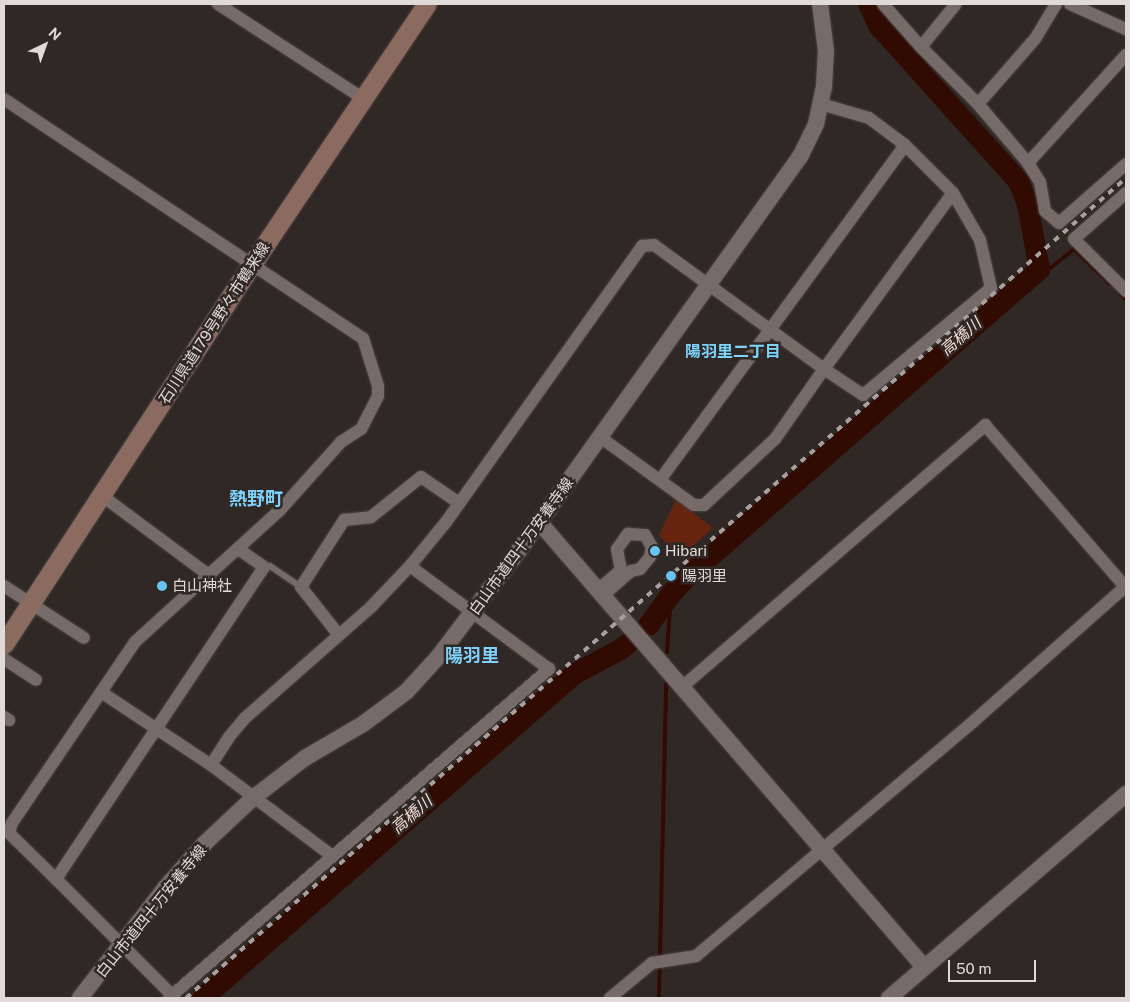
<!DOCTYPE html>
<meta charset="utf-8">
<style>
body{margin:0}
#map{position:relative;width:1130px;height:1002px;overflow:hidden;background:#302825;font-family:"Public Sans","Noto Sans JP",sans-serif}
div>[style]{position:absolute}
.green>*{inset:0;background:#67250f}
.stream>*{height:4px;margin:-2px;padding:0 2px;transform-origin:2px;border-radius:2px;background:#310b01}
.river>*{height:21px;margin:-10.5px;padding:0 10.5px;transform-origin:10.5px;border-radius:10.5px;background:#310b01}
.roads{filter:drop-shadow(0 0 1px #4c4543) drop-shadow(0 0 1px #4c4543)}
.service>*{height:6px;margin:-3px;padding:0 3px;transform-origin:3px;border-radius:3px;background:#766b68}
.minor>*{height:12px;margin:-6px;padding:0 6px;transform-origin:6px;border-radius:6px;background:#766b68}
.tertiary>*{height:16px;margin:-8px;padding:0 8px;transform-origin:8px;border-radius:8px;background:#766b68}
.secondary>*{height:19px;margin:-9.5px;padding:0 9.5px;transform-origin:9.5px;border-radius:9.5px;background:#8b6a5f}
.rail>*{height:4px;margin-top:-2px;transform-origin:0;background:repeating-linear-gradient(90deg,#a7a09e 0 6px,transparent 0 12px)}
.dots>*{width:14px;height:14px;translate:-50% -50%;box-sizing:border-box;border:2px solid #302825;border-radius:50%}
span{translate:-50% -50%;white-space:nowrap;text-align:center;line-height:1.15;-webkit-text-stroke:5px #302825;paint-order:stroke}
.street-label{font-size:15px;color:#e0dad9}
.poi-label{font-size:15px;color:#e0dad9}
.left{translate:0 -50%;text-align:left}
.water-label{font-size:16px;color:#f5ded6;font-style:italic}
.neighbourhood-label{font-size:16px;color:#7ed3fc;font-weight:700}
.quarter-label{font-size:18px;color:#7ed3fc;font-weight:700}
.frame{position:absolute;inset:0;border:5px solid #e0dad9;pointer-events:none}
.north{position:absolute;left:20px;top:20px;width:50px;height:50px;-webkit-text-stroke:4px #302825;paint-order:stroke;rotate:42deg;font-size:14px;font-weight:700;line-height:20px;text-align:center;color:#e0dad9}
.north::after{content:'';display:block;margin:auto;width:18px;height:22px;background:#e0dad9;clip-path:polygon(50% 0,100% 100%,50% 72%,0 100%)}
.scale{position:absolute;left:948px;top:960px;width:88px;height:22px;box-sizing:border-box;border:2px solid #e0dad9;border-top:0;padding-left:6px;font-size:15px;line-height:18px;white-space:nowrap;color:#e0dad9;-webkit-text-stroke:4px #302825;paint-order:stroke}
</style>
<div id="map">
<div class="green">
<i style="clip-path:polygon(676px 500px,713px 528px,679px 558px,659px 535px)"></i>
</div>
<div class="stream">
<i style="left:1039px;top:269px;width:9px;rotate:6deg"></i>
<i style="left:1048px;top:270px;width:33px;rotate:-39deg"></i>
<i style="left:1074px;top:249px;width:50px;rotate:44.2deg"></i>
<i style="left:1119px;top:292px;width:11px;rotate:49deg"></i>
<i style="left:667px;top:652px;width:59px;rotate:-86.1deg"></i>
<i style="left:659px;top:998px;width:314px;rotate:-88.7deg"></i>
</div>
<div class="river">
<i style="left:648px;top:625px;width:39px;rotate:-54deg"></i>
<i style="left:671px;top:593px;width:23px;rotate:-47deg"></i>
<i style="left:687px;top:576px;width:467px;rotate:-41.1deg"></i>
<i style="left:1039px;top:269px;width:66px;rotate:-100.5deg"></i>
<i style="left:1027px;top:204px;width:25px;rotate:-111deg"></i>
<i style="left:1018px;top:181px;width:210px;rotate:-131.9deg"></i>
<i style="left:878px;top:25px;width:23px;rotate:-115deg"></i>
<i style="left:202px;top:998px;width:495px;rotate:-41.1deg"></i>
<i style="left:575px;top:673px;width:51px;rotate:-28.1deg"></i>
<i style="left:620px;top:649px;width:11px;rotate:-38deg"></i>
</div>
<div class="roads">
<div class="service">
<i style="left:264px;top:567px;width:6px;rotate:-9deg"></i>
<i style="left:270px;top:566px;width:37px;rotate:34deg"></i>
</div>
<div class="minor">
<i style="left:218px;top:4px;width:174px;rotate:33.1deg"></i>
<i style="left:883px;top:4px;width:57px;rotate:48.5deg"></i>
<i style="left:921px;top:47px;width:81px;rotate:45deg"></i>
<i style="left:978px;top:104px;width:77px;rotate:49.7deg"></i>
<i style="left:1028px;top:163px;width:22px;rotate:58deg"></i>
<i style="left:1040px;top:182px;width:29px;rotate:80deg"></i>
<i style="left:1045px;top:211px;width:18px;rotate:41deg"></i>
<i style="left:1059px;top:223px;width:89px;rotate:-41.4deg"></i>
<i style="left:1070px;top:4px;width:61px;rotate:24.1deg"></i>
<i style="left:921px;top:47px;width:55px;rotate:-50.9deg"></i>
<i style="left:4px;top:99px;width:431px;rotate:33.7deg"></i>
<i style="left:363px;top:338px;width:50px;rotate:72.6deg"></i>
<i style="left:378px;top:386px;width:10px;rotate:90deg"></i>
<i style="left:378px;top:396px;width:37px;rotate:117deg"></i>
<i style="left:361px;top:429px;width:24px;rotate:147deg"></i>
<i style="left:341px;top:442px;width:91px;rotate:131.9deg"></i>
<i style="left:280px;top:510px;width:196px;rotate:137.7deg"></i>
<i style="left:135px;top:642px;width:219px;rotate:124.2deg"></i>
<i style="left:12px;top:823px;width:10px;rotate:107deg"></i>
<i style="left:9px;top:833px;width:66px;rotate:44.4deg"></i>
<i style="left:56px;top:879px;width:375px;rotate:-56.3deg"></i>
<i style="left:264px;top:567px;width:32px;rotate:-145deg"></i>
<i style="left:978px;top:104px;width:86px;rotate:-48.8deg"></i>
<i style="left:1035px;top:39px;width:41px;rotate:-59deg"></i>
<i style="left:1028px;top:163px;width:146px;rotate:-47.8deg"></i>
<i style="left:1126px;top:193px;width:69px;rotate:138.5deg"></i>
<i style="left:1074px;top:239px;width:74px;rotate:45deg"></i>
<i style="left:600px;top:437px;width:116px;rotate:35.9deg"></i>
<i style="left:694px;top:505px;width:10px"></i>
<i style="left:704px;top:505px;width:97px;rotate:-42.9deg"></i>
<i style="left:775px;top:439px;width:85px;rotate:-55deg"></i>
<i style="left:824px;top:369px;width:47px;rotate:33.7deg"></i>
<i style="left:863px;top:395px;width:167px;rotate:-39.9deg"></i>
<i style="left:991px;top:288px;width:49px;rotate:-102.9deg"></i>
<i style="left:980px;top:240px;width:54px;rotate:-119.9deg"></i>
<i style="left:660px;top:480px;width:415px;rotate:-53.8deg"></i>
<i style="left:101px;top:495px;width:136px;rotate:36.6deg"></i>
<i style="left:4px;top:586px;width:95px;rotate:33deg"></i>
<i style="left:598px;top:590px;width:30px;rotate:-41deg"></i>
<i style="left:621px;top:570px;width:21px;rotate:-101deg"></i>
<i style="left:617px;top:549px;width:19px;rotate:-54deg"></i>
<i style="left:628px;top:534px;width:17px;rotate:3deg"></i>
<i style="left:645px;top:535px;width:14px;rotate:60deg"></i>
<i style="left:652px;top:547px;width:10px;rotate:101deg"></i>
<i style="left:650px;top:557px;width:16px;rotate:130deg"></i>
<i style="left:640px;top:569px;width:9px;rotate:167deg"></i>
<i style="left:631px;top:571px;width:38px;rotate:139deg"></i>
<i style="left:338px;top:634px;width:60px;rotate:-128.2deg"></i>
<i style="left:301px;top:587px;width:80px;rotate:-57.3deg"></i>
<i style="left:344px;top:520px;width:27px;rotate:-6deg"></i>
<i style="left:371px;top:517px;width:64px;rotate:-38.7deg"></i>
<i style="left:421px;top:477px;width:46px;rotate:34.4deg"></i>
<i style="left:4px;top:659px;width:38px;rotate:33deg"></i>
<i style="left:682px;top:687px;width:401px;rotate:-40.8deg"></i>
<i style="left:985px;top:425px;width:216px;rotate:49.1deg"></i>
<i style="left:101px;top:692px;width:132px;rotate:33.6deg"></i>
<i style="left:211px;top:765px;width:151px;rotate:36.9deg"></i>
<i style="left:4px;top:717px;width:6px;rotate:31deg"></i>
<i style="left:211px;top:765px;width:33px;rotate:-57deg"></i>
<i style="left:229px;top:737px;width:25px;rotate:-50deg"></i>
<i style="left:245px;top:718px;width:168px;rotate:-41.4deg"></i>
<i style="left:371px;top:607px;width:57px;rotate:-46.4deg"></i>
<i style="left:410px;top:566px;width:57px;rotate:-50.7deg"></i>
<i style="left:446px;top:522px;width:339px;rotate:-54.6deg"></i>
<i style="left:642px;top:246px;width:12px;rotate:-5deg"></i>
<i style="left:654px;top:245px;width:210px;rotate:36.1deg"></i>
<i style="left:824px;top:369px;width:218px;rotate:-53.8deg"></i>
<i style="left:953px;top:193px;width:68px;rotate:-135deg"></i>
<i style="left:905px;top:145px;width:45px;rotate:-143.1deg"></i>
<i style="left:869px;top:118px;width:50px;rotate:-163.7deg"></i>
<i style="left:56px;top:879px;width:164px;rotate:45deg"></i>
<i style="left:169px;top:998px;width:503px;rotate:-40.89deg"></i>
<i style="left:549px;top:669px;width:173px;rotate:-143.5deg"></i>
<i style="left:610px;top:998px;width:55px;rotate:-39.8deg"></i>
<i style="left:652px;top:963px;width:45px;rotate:-9deg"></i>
<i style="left:696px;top:956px;width:365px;rotate:-40.2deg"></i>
<i style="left:975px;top:720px;width:202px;rotate:-41.6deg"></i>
</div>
<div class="tertiary">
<i style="left:540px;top:523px;width:587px;rotate:49.14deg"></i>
<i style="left:80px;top:998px;width:139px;rotate:-52.3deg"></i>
<i style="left:165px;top:888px;width:60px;rotate:-48.4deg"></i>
<i style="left:205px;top:843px;width:66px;rotate:-43.2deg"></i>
<i style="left:253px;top:798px;width:66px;rotate:-37.6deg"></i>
<i style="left:305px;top:758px;width:67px;rotate:-30.4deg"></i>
<i style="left:363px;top:724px;width:54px;rotate:-36.7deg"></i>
<i style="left:406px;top:692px;width:47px;rotate:-47.6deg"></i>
<i style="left:438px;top:657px;width:136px;rotate:-52.8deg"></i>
<i style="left:520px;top:549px;width:482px;rotate:-54.5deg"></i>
<i style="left:800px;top:157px;width:37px;rotate:-64deg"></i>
<i style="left:816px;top:124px;width:38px;rotate:-78deg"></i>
<i style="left:824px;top:87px;width:36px;rotate:-87deg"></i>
<i style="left:826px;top:51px;width:47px;rotate:-97.3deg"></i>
<i style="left:889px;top:998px;width:313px;rotate:-40.7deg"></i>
</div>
<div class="secondary">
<i style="left:4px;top:644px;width:454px;rotate:-56.9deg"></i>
<i style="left:252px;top:264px;width:313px;rotate:-56.1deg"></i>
</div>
</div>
<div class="rail">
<i style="left:186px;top:998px;width:1247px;rotate:-41.1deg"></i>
</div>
<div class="dots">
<i style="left:655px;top:551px;background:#67c4f0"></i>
<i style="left:671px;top:576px;background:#67c4f0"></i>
<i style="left:162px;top:586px;background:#67c4f0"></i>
</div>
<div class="street-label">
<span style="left:214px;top:323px;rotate:-57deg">石川県道179号野々市鶴来線</span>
<span style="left:521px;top:546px;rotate:-54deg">白山市道四十万安養寺線</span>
<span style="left:151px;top:911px;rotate:-51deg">白山市道四十万安養寺線</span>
</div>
<div class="poi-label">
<span class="left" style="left:665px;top:551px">Hibari</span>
<span class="left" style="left:682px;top:576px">陽羽里</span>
<span class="left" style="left:172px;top:586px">白山神社</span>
</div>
<div class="water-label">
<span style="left:961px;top:337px;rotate:-41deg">高橋川</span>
<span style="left:412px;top:815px;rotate:-41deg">高橋川</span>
</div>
<div class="neighbourhood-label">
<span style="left:733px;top:352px">陽羽里二丁目</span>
</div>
<div class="quarter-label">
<span style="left:256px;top:499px">熱野町</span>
<span style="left:472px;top:656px">陽羽里</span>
</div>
<div class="frame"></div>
<div class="north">N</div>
<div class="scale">50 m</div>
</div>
